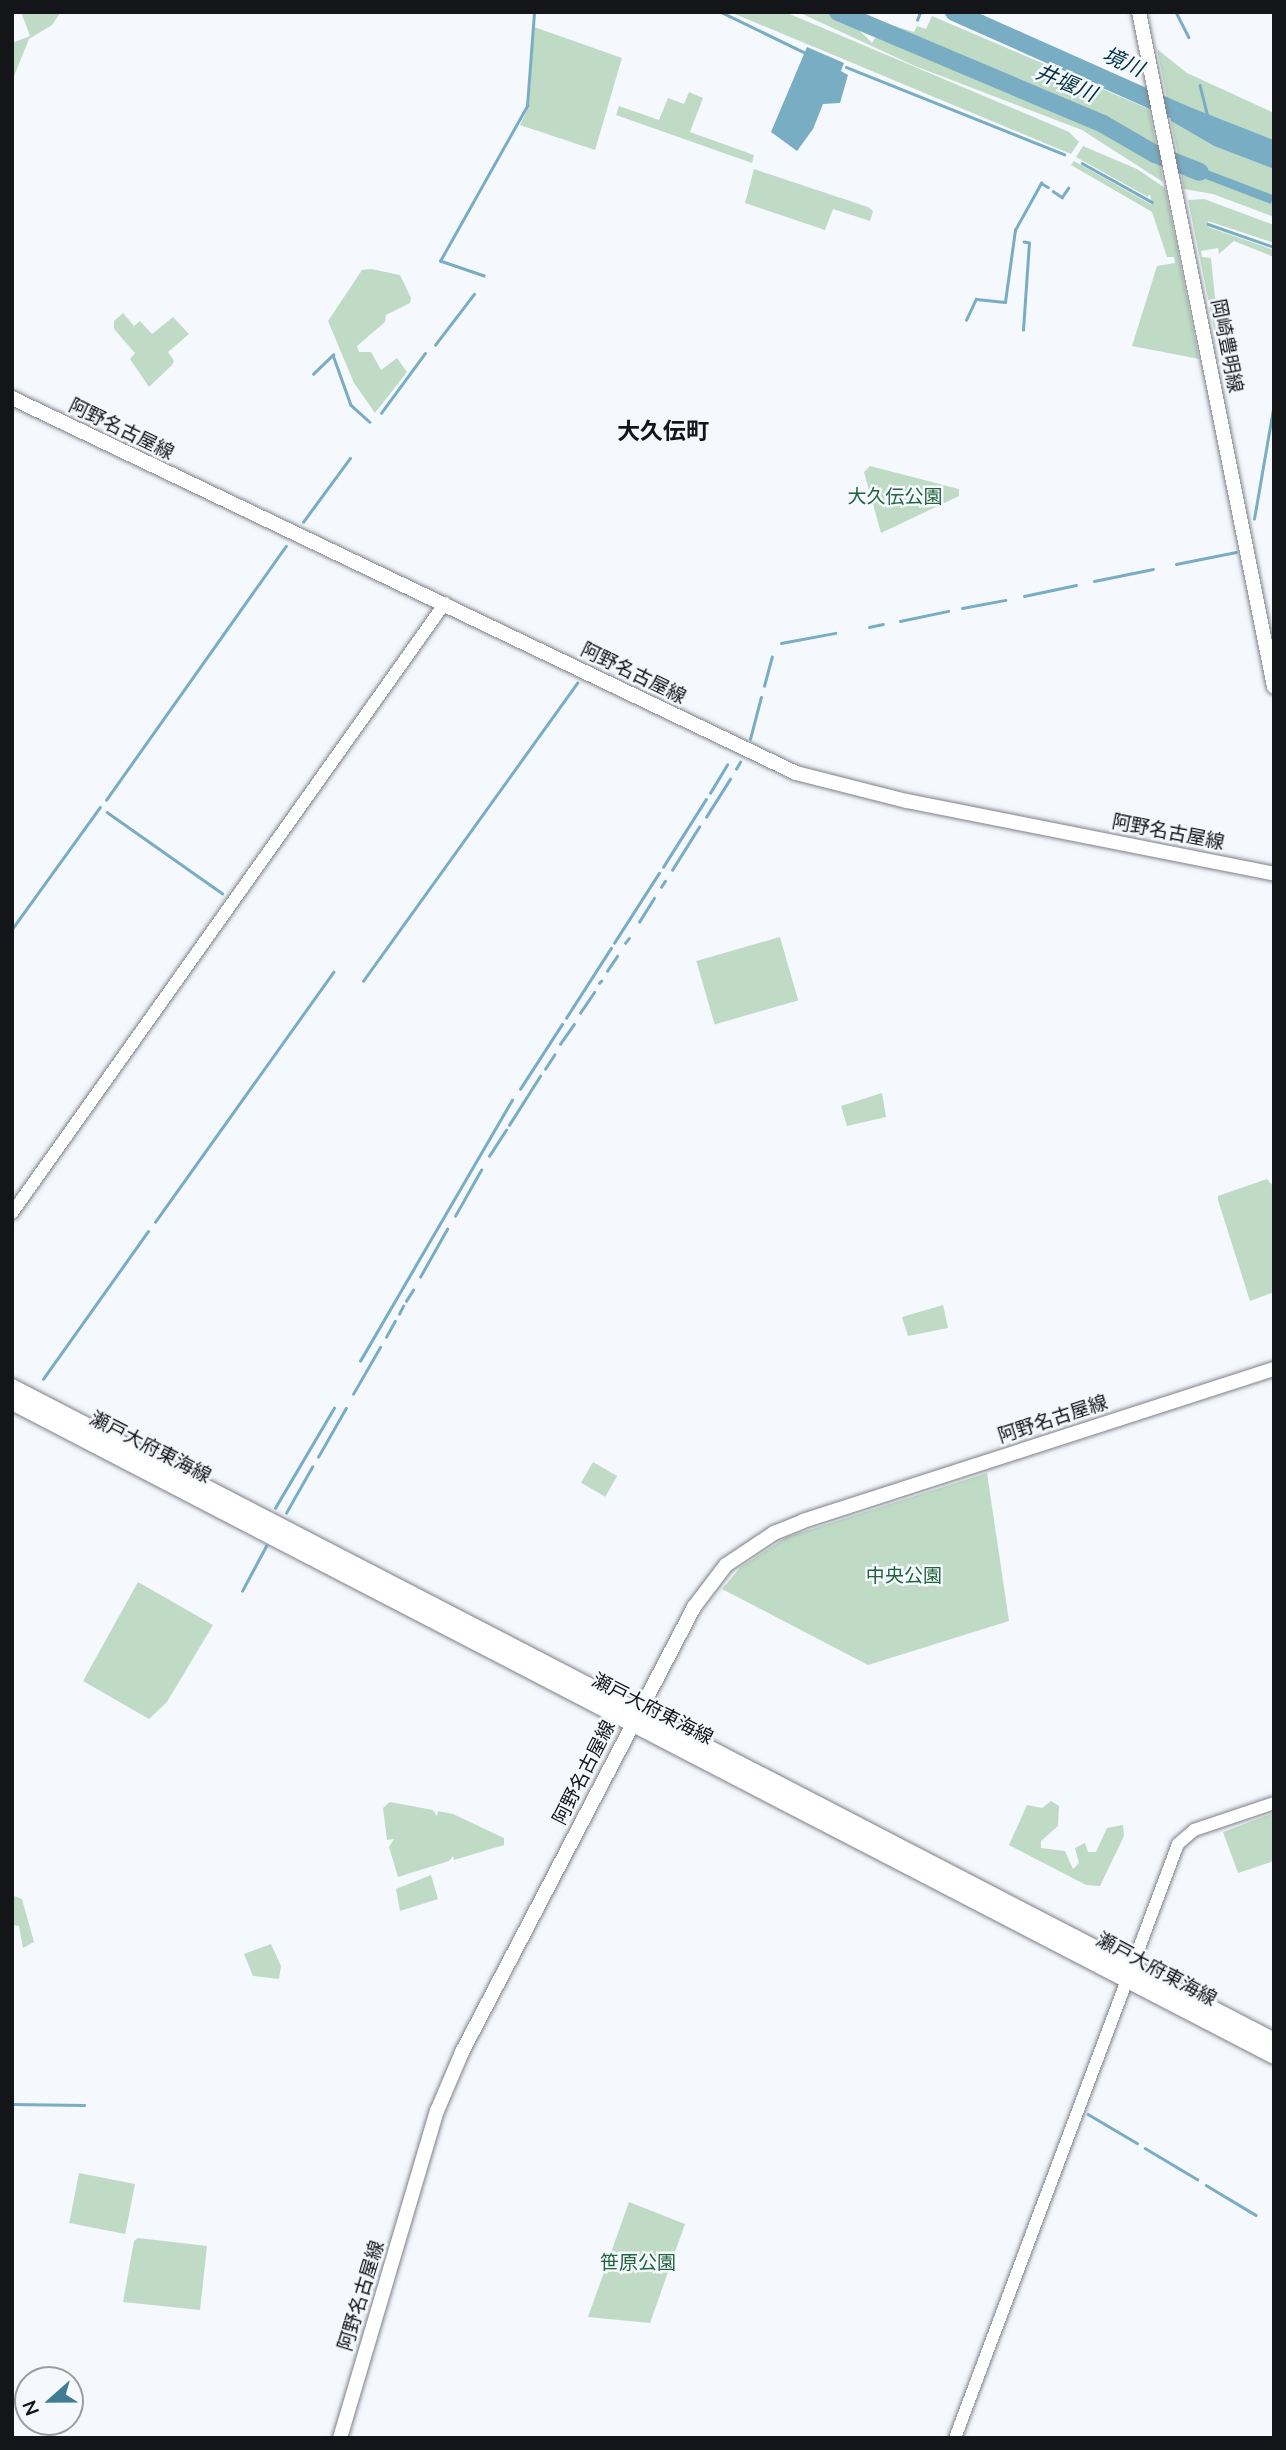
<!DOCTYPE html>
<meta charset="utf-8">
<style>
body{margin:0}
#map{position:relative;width:1286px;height:2450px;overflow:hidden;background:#f5f8fd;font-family:"Nunito Sans","Noto Sans JP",sans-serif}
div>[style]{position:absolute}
.green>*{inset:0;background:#bfdbc6;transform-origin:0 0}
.water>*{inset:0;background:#79adc3;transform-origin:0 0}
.stream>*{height:2.5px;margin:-1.25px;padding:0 1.25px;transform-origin:1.25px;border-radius:1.25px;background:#79adc3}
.river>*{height:18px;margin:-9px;padding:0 9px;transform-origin:9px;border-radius:9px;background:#79adc3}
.roads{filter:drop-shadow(0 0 2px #7d8089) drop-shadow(0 0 2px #7d8089)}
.tertiary>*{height:12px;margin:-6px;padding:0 6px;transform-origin:6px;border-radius:6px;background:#fff}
.secondary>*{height:14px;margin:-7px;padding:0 7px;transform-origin:7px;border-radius:7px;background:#fff}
.primary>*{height:16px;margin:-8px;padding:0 8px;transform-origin:8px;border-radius:8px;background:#fff}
span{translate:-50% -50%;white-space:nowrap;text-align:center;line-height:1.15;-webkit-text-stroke:5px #f5f8fd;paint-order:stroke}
.street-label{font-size:19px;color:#141519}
.park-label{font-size:19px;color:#20633c}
.water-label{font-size:21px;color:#033444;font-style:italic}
.quarter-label{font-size:23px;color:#141519;font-weight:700}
.frame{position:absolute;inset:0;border:14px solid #141519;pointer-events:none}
.north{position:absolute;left:14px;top:2366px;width:70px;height:70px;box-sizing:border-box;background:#f5f8fd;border:2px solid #9b9da2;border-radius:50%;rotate:249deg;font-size:19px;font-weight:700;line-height:28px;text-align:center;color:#141519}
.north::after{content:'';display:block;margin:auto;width:24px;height:32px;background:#407c94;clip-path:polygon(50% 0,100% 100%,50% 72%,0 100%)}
</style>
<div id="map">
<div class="green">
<i style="clip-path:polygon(21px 12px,61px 12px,52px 25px,29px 39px,12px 81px,12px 43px,30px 36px)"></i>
<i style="clip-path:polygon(730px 12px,785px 12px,1069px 132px,1079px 142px,1071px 154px)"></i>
<i style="clip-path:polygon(798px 12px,825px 12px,856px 27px,872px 43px,875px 38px,887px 38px,1089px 121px,1159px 159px,1163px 182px,1082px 130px,915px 66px)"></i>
<i style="clip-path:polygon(932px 16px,1149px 109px,1157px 150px,1099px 118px,890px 32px,882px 22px,914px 32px,917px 26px,926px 29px)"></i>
<i style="clip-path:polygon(534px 27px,622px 58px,595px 150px,520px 125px,529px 106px)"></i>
<i style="clip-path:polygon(1157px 49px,1187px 73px,1274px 113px,1274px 140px,1167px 98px)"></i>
<i style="clip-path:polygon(689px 92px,703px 98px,690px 132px,754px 155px,752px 163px,616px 115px,619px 106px,659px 120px,668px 98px,684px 104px)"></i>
<i style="clip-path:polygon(1171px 121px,1214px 146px,1274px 169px,1274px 196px,1179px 159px)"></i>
<i style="clip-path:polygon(1083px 146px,1137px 169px,1165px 188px,1199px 359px,1132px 346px,1157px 266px,1175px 263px,1174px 257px,1167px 257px,1152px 212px,1071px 165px,1074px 161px,1152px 205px,1150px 194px,1148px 197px,1076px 157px)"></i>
<i style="clip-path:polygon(1180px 168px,1274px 204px,1274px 217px,1213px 194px,1184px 189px)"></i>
<i style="clip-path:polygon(754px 169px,868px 207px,873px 211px,870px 221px,833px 209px,825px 230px,745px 203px)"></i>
<i style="clip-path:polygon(1204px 199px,1274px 225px,1274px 243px,1208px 221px,1208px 227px,1274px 250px,1274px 257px,1234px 241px,1219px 254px,1218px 248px,1201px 251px,1202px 257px,1211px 258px,1222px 367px,1188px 200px)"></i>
<i style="clip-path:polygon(371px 269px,400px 275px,411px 298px,410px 303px,386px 315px,385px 322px,357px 346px,359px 352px,371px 352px,381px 370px,397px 358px,407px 372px,375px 413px,354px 383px,328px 321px,362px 270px)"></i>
<i style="clip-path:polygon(123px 313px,134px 326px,140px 321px,152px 334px,173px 317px,189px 334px,168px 352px,174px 361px,172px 365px,149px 387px,130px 359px,135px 353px,114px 329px,114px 321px)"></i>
<i style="clip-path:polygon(870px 466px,959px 489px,959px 496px,881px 533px,864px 472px)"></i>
<i style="left:780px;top:937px;width:66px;height:87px;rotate:74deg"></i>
<i style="clip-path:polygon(882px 1093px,886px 1117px,847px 1126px,841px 1106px)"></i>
<i style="clip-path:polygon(1267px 1179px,1274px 1187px,1274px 1292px,1250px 1301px,1218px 1200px,1218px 1196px)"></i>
<i style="clip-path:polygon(943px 1305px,948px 1328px,908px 1336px,902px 1317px)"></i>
<i style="left:593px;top:1462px;width:28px;height:24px;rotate:30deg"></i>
<i style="clip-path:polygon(987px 1473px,1009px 1621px,868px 1665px,722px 1589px,741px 1567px,787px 1537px)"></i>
<i style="clip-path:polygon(138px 1582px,213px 1625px,167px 1702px,149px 1719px,83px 1681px)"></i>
<i style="clip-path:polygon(1051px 1801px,1059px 1806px,1058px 1826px,1041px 1841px,1041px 1848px,1065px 1851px,1073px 1869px,1079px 1863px,1075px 1848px,1085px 1843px,1088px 1852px,1096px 1852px,1107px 1828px,1123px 1825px,1124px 1836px,1100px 1886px,1086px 1885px,1009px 1845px,1027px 1805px,1042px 1808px)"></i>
<i style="clip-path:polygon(390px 1802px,433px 1810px,437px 1816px,438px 1811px,453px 1814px,504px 1838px,504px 1845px,454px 1860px,453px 1856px,449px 1861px,398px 1877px,389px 1847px,394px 1839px,387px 1840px,383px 1808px)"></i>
<i style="clip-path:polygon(1274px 1813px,1274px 1861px,1238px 1873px,1223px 1832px)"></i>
<i style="clip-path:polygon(431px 1875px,438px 1899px,400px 1911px,396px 1889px)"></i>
<i style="clip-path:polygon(14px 1896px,22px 1899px,34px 1942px,23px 1948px,19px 1926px,12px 1925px)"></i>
<i style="clip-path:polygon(271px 1944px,281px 1966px,279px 1979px,253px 1976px,244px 1954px)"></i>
<i style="left:79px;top:2173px;width:57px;height:51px;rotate:11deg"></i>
<i style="clip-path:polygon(629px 2202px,685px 2224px,650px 2323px,588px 2317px)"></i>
<i style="clip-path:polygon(138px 2238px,207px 2246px,200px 2310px,123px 2302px,134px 2241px)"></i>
</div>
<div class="water">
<i style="clip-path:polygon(807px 47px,844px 63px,841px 71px,848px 75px,840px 103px,823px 104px,813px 129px,797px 151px,771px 132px)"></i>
<i style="clip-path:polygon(1167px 98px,1274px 140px,1274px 169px,1214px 146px,1171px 121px)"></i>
<i style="left:1179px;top:159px;width:102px;height:9px;rotate:21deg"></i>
</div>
<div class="stream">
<i style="left:721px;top:12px;width:94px;rotate:25.8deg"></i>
<i style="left:1176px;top:12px;width:28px;rotate:63deg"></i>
<i style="left:12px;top:13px;width:2px;rotate:-27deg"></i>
<i style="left:917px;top:20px;width:9px;rotate:-69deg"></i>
<i style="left:846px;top:67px;width:235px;rotate:21.8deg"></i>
<i style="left:1200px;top:85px;width:32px;rotate:76deg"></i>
<i style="left:1082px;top:163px;width:80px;rotate:29.1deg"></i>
<i style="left:1053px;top:191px;width:11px;rotate:34deg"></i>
<i style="left:1062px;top:197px;width:11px;rotate:-56deg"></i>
<i style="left:1208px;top:224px;width:70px;rotate:19.2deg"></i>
<i style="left:484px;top:276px;width:46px;rotate:-161.2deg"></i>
<i style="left:440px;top:261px;width:178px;rotate:-60.7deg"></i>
<i style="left:527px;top:106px;width:94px;rotate:-85.7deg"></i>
<i style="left:966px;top:320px;width:23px;rotate:-65deg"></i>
<i style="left:976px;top:299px;width:29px;rotate:6deg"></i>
<i style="left:1005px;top:302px;width:73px;rotate:-82.1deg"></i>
<i style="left:1015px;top:230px;width:54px;rotate:-61deg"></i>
<i style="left:1041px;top:183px;width:8px;rotate:30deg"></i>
<i style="left:1023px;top:330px;width:87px;rotate:-86.1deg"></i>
<i style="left:1029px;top:243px;width:5px;rotate:-169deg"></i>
<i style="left:435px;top:345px;width:64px;rotate:-52.6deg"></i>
<i style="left:313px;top:374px;width:28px;rotate:-44deg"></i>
<i style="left:333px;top:355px;width:53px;rotate:70.2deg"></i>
<i style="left:351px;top:405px;width:25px;rotate:42deg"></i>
<i style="left:381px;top:413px;width:74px;rotate:-53.7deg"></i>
<i style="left:1254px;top:519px;width:118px;rotate:-80.2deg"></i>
<i style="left:303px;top:522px;width:79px;rotate:-53.7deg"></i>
<i style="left:1176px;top:564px;width:61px;rotate:-11.3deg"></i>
<i style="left:1094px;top:581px;width:60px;rotate:-11.5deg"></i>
<i style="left:1024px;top:596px;width:53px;rotate:-11.9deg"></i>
<i style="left:962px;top:608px;width:44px;rotate:-10.5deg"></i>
<i style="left:900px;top:621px;width:49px;rotate:-11.8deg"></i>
<i style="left:869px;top:627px;width:14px;rotate:-12deg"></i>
<i style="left:781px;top:643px;width:55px;rotate:-10.5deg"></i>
<i style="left:764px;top:686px;width:30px;rotate:-75deg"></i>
<i style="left:750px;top:739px;width:43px;rotate:-75.3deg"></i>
<i style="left:736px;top:769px;width:8px;rotate:-60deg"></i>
<i style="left:710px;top:793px;width:33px;rotate:-59deg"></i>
<i style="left:106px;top:800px;width:311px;rotate:-54.7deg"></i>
<i style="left:107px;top:812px;width:141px;rotate:35.2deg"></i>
<i style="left:706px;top:817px;width:45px;rotate:-57.7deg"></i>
<i style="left:663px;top:867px;width:80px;rotate:-57.7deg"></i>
<i style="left:672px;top:870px;width:51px;rotate:-57.9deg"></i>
<i style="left:661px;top:887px;width:7px;rotate:-56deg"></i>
<i style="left:639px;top:922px;width:28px;rotate:-58deg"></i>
<i style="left:12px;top:929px;width:150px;rotate:-54.2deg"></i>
<i style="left:614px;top:943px;width:83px;rotate:-57.3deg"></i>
<i style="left:625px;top:943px;width:6px;rotate:-51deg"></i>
<i style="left:607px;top:971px;width:18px;rotate:-56deg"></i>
<i style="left:363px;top:981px;width:367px;rotate:-54.3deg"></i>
<i style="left:599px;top:983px;width:3px;rotate:-45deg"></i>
<i style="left:580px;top:1013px;width:25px;rotate:-56deg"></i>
<i style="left:566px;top:1018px;width:83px;rotate:-57.3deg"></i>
<i style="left:560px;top:1044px;width:24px;rotate:-55deg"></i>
<i style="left:545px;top:1069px;width:17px;rotate:-57deg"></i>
<i style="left:520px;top:1089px;width:77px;rotate:-57.1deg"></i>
<i style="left:509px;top:1125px;width:58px;rotate:-57.7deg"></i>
<i style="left:489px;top:1156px;width:31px;rotate:-57deg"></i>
<i style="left:455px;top:1216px;width:53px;rotate:-60.5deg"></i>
<i style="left:155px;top:1222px;width:307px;rotate:-54.5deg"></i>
<i style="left:420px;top:1277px;width:55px;rotate:-60.6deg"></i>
<i style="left:406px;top:1301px;width:13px;rotate:-58deg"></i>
<i style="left:399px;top:1314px;width:9px;rotate:-63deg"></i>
<i style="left:386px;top:1337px;width:18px;rotate:-61deg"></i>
<i style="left:360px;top:1361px;width:302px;rotate:-59.8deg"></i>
<i style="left:43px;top:1379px;width:181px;rotate:-54.6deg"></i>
<i style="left:353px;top:1394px;width:54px;rotate:-60.1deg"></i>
<i style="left:318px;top:1457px;width:56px;rotate:-60.3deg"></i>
<i style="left:275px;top:1508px;width:116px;rotate:-59.5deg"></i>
<i style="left:286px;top:1513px;width:53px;rotate:-60.5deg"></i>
<i style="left:242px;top:1591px;width:51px;rotate:-61.9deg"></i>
<i style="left:12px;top:2104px;width:72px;rotate:0.8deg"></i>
<i style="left:1088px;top:2114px;width:57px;rotate:30.6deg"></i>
<i style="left:1145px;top:2148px;width:61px;rotate:30.8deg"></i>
<i style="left:1206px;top:2185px;width:58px;rotate:31deg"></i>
</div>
<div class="river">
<i style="left:838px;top:12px;width:288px;rotate:22.9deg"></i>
<i style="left:1103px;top:124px;width:60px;rotate:30deg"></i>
<i style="left:1155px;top:154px;width:48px;rotate:21.8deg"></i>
<i style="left:954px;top:12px;width:256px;rotate:24deg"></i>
</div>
<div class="roads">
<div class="tertiary">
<i style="left:12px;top:1213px;width:748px;rotate:-54.63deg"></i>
<i style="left:955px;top:2438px;width:634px;rotate:-69.42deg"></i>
<i style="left:1178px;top:1844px;width:21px;rotate:-41deg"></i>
<i style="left:1194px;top:1830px;width:84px;rotate:-18.6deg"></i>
</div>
<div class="secondary">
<i style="left:1139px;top:12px;width:688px;rotate:78.69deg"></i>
<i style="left:12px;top:398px;width:869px;rotate:25.56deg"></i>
<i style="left:796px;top:773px;width:114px;rotate:14.2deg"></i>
<i style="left:907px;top:801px;width:374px;rotate:11.2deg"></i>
<i style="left:340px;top:2438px;width:341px;rotate:-73.5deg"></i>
<i style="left:437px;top:2111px;width:64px;rotate:-67deg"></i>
<i style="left:462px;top:2052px;width:502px;rotate:-62.46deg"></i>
<i style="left:694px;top:1607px;width:53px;rotate:-52.7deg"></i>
<i style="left:726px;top:1565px;width:58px;rotate:-33.7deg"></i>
<i style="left:774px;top:1533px;width:31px;rotate:-22deg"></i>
<i style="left:803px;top:1521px;width:495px;rotate:-17.9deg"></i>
</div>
<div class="primary">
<i style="left:12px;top:1387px;width:1421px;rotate:27.39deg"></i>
<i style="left:12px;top:1402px;width:1421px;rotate:27.39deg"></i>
</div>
</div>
<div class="street-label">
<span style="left:1226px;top:346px;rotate:79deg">岡崎豊明線</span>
<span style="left:121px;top:430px;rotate:26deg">阿野名古屋線</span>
<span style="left:633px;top:674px;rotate:26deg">阿野名古屋線</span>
<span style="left:1168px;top:833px;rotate:11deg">阿野名古屋線</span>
<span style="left:1053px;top:1420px;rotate:-18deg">阿野名古屋線</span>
<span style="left:150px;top:1448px;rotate:27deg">瀬戸大府東海線</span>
<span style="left:652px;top:1710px;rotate:27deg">瀬戸大府東海線</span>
<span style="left:585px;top:1773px;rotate:-63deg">阿野名古屋線</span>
<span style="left:1156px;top:1970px;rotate:28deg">瀬戸大府東海線</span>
<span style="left:362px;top:2296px;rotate:-73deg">阿野名古屋線</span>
</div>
<div class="park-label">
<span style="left:895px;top:498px">大久伝公園</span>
<span style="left:904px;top:1577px">中央公園</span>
<span style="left:638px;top:2264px">笹原公園</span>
</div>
<div class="water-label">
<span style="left:1123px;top:62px;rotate:24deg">境川</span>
<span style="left:1066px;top:83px;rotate:23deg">井堰川</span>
</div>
<div class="quarter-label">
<span style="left:663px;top:432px">大久伝町</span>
</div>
<div class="frame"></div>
<div class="north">N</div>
</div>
